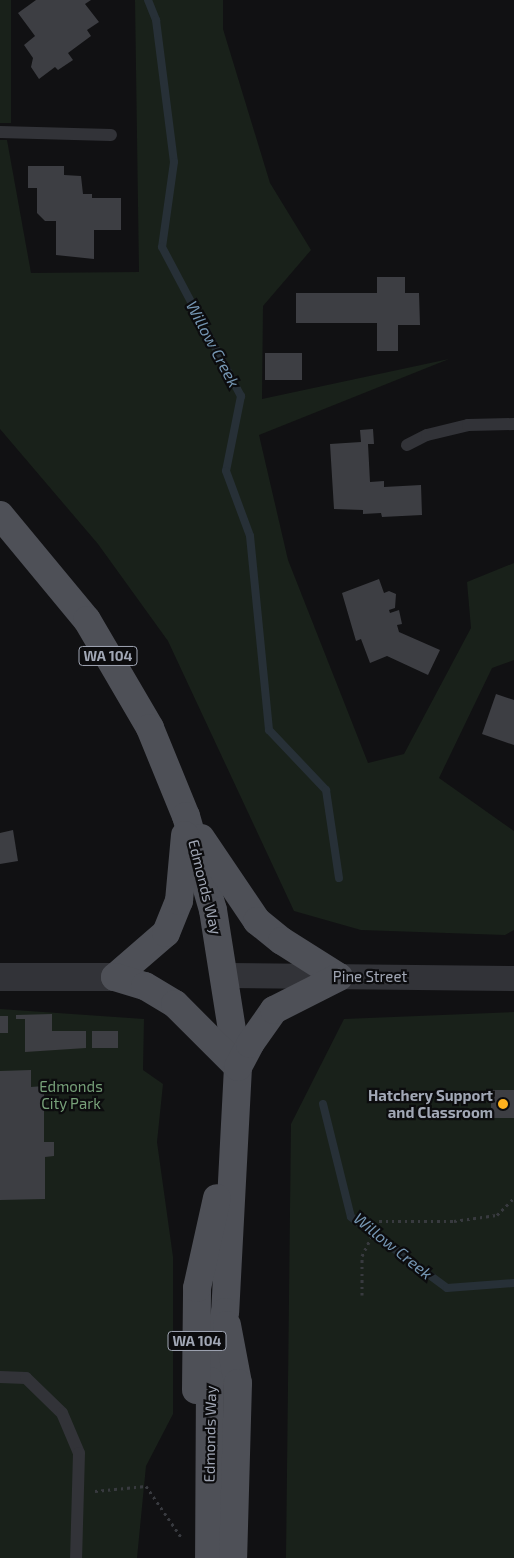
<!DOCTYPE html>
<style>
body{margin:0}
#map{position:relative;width:514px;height:1558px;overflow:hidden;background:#111113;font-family:"Exo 2",sans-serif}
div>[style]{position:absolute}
.green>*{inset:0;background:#19211a;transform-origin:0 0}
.stream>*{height:8px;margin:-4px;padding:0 4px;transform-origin:4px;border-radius:4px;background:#273037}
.building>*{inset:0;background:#3d3e43;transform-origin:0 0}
.path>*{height:3px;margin-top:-1.5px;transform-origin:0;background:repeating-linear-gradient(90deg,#383a3f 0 2.5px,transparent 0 6.5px)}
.service>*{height:12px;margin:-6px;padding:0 6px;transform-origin:6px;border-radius:6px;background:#323338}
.minor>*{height:25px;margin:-12.5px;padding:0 12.5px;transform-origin:12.5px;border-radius:12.5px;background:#323338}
.tertiary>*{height:28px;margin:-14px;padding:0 14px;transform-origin:14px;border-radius:14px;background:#323338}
.primary>*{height:28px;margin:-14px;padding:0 14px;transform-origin:14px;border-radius:14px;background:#4e5057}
.dots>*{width:14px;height:14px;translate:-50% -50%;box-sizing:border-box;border:2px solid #0c0c0e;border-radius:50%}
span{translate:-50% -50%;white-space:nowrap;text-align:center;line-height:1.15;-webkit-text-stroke:4.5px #0c0c0e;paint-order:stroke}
.shield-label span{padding:1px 4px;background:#0c0c0e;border:1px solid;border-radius:4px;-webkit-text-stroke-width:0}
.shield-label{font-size:14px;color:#a1a7b5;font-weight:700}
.street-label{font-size:15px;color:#a1a7b5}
.park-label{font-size:15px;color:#77a179}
.poi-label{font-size:15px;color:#a1a7b5;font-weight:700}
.right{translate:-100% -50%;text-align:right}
.water-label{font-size:16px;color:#7596b3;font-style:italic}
</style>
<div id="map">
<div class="green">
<i style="left:0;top:0;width:11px;height:123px"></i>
<i style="clip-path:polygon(135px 0,223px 0,223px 29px,270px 183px,311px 250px,263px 306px,262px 399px,449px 359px,259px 435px,288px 560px,368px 763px,404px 754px,471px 628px,467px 582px,514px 563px,514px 660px,492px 668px,439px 778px,514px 831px,514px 930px,505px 935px,361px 930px,294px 911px,168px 641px,98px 544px,0 429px,0 140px,7px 140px,31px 273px,139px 272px)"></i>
<i style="clip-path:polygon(0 1009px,144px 1019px,143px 1070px,163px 1084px,157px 1142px,173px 1257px,173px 1414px,146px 1466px,137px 1558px,0 1558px)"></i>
<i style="clip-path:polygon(514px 1012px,514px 1558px,286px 1558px,291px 1124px,344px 1019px)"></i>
</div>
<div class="stream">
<i style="left:148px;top:0;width:22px;rotate:68deg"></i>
<i style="left:156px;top:20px;width:143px;rotate:82.8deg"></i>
<i style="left:174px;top:162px;width:86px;rotate:98deg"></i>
<i style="left:162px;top:247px;width:169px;rotate:62.1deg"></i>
<i style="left:241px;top:396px;width:76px;rotate:101.3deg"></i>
<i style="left:226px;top:471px;width:69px;rotate:69.7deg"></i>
<i style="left:250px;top:536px;width:195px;rotate:84.4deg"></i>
<i style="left:269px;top:730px;width:83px;rotate:46.5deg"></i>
<i style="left:326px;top:790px;width:89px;rotate:81.6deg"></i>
<i style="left:323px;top:1104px;width:116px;rotate:76.1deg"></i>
<i style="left:351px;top:1217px;width:119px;rotate:36.5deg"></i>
<i style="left:447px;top:1288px;width:67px;rotate:-4.3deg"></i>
</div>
<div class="building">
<i style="clip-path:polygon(36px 0,91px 0,85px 4px,99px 22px,87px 30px,91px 36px,68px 53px,73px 60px,58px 70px,55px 67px,39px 79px,31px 67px,33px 58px,24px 45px,35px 36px,18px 13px)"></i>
<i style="clip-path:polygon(28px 166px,64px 166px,64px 175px,81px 176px,83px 194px,92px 194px,92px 198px,121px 198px,121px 230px,94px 230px,94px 259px,56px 255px,56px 221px,45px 221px,37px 213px,37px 188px,28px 188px)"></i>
<i style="clip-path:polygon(377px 277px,405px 277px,405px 293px,419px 293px,420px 325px,398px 325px,398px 351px,377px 351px,377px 323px,296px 323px,296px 293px,377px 293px)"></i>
<i style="left:265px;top:353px;width:37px;height:27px"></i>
<i style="clip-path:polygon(373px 429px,374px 444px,368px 444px,370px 482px,384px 481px,384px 487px,421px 485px,422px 515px,382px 517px,381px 513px,363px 514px,363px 510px,334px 509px,330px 444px,361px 442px,360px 430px)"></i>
<i style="clip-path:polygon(379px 579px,384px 593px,389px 591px,396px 594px,395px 608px,389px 610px,390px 613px,399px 610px,402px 624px,397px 625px,399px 632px,440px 650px,428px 675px,387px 656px,370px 663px,361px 639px,356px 641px,342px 593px)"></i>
<i style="clip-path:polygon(496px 694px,514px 700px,514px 745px,482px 734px)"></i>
<i style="clip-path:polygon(13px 830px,18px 861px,0 864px,0 833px)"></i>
<i style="clip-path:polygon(52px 1014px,52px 1031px,86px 1031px,86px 1048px,25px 1052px,25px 1019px,16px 1019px,16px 1015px)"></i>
<i style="left:0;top:1016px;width:8px;height:17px"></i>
<i style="left:92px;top:1031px;width:26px;height:17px"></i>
<i style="clip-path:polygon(31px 1070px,31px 1087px,44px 1086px,44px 1142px,54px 1142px,54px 1156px,45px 1157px,45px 1199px,0 1200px,0 1071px)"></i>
<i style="left:514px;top:1090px;width:28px;height:23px;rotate:90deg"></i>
</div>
<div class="path">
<i style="left:362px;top:1295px;width:39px;rotate:-90deg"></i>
<i style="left:362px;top:1256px;width:39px;rotate:-64deg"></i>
<i style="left:379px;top:1221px;width:75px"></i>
<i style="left:454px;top:1221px;width:43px;rotate:-7.9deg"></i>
<i style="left:497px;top:1215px;width:24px;rotate:-45deg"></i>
<i style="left:95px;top:1491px;width:51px;rotate:-5.6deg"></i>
<i style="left:146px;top:1486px;width:62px;rotate:55.5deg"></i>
</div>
<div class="service">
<i style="left:0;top:132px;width:111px;rotate:1.5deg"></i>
<i style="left:407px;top:445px;width:22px;rotate:-27deg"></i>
<i style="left:427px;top:435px;width:42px;rotate:-13.7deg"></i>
<i style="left:468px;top:425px;width:46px;rotate:-1.2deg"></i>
<i style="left:0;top:1377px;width:26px;rotate:2deg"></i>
<i style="left:26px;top:1378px;width:50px;rotate:44.2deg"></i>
<i style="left:62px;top:1413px;width:43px;rotate:67deg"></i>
<i style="left:79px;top:1453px;width:105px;rotate:91.6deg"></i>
</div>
<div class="minor">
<i style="left:226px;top:975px;width:288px;rotate:0.6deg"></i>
</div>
<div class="tertiary">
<i style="left:0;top:977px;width:115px"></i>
</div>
<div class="primary">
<i style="left:0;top:515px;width:136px;rotate:50.4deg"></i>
<i style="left:87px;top:620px;width:125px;rotate:59.7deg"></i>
<i style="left:150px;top:728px;width:95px;rotate:67.8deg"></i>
<i style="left:186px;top:816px;width:98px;rotate:74deg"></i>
<i style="left:213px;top:910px;width:159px;rotate:81deg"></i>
<i style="left:238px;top:1067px;width:245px;rotate:93deg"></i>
<i style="left:225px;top:1312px;width:71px;rotate:102.3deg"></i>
<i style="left:210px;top:1381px;width:177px;rotate:90.3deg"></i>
<i style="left:201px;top:838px;width:100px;rotate:56deg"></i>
<i style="left:257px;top:921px;width:32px;rotate:39deg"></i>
<i style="left:282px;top:941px;width:67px;rotate:32.3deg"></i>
<i style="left:115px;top:977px;width:67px;rotate:-40.8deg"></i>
<i style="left:166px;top:933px;width:35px;rotate:-68deg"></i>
<i style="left:179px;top:901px;width:66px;rotate:-84.8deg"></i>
<i style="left:115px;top:977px;width:31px;rotate:17deg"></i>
<i style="left:145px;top:986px;width:35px;rotate:31deg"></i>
<i style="left:175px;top:1004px;width:89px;rotate:45deg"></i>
<i style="left:238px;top:1067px;width:26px;rotate:-62deg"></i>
<i style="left:250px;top:1044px;width:42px;rotate:-54.8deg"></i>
<i style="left:274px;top:1010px;width:73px;rotate:-26.9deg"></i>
<i style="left:227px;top:1325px;width:59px;rotate:79.3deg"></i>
<i style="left:238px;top:1383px;width:175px;rotate:91.6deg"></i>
<i style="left:196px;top:1390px;width:102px;rotate:-89.4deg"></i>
<i style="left:197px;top:1288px;width:92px;rotate:-77.5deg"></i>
</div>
<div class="dots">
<i style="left:503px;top:1104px;background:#feb11e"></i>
</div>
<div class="shield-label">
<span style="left:108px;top:656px">WA 104</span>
<span style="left:197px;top:1341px">WA 104</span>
</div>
<div class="street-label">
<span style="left:205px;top:887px;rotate:76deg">Edmonds Way</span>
<span style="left:370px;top:977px">Pine Street</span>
<span style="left:210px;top:1434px;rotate:-89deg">Edmonds Way</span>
</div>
<div class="park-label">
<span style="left:71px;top:1095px">Edmonds<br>City Park</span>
</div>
<div class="poi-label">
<span class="right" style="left:493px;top:1104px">Hatchery Support<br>and Classroom</span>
</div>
<div class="water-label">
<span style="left:213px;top:344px;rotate:62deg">Willow Creek</span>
<span style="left:393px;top:1246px;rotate:39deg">Willow Creek</span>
</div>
</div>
